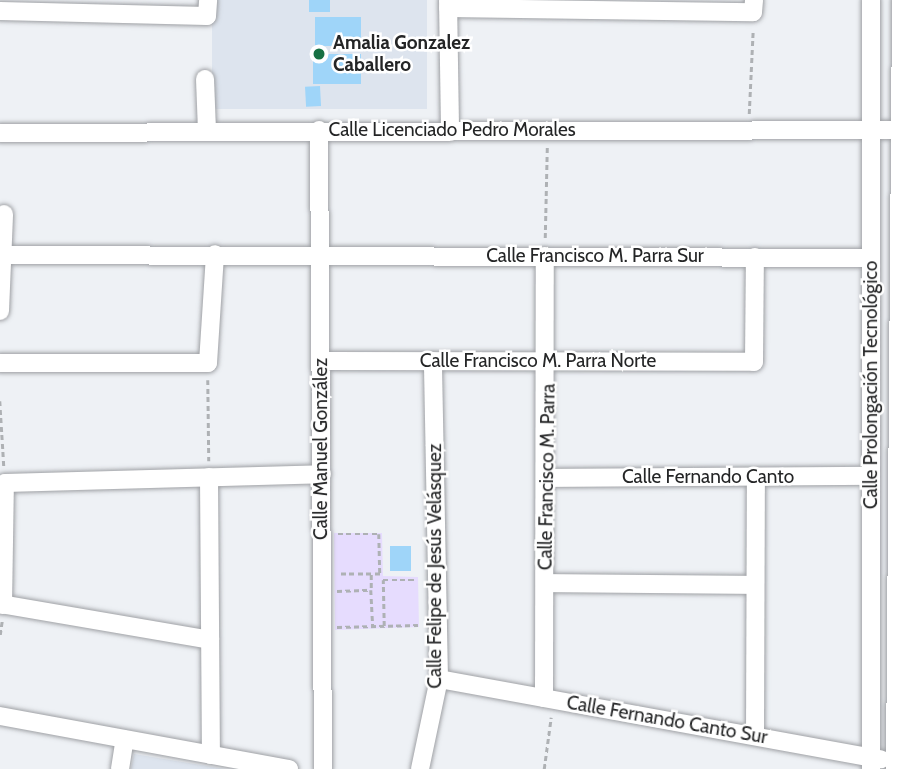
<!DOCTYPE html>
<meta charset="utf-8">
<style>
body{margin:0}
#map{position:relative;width:904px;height:769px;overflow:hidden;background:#eef1f5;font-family:Cabin,sans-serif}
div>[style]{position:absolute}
.built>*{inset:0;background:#dde4ee;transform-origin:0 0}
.green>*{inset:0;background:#e6dcfe}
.building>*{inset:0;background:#9fd5f9;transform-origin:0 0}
.path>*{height:2.5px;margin-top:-1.25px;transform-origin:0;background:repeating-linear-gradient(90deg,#aeb1b4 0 5px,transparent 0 8.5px)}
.roads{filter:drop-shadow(0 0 2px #9fa1a5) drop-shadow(0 0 2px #9fa1a5)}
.minor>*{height:18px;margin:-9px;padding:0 9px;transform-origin:9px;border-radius:9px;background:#fff}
.dots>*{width:19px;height:19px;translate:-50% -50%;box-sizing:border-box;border:4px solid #fff;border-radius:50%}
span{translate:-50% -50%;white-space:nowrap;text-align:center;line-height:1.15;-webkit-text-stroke:5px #fff;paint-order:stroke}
.poi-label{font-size:19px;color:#242526;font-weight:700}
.left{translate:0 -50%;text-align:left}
.street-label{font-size:19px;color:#242526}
</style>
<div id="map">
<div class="built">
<i style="left:212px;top:0;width:215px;height:109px"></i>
<i style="clip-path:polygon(134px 754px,225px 769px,131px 769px)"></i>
</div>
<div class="green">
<i style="clip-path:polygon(334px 533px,382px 533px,383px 576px,418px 577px,419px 627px,335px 630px)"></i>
</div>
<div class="building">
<i style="left:309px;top:0;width:21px;height:12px"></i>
<i style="left:315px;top:17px;width:46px;height:29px"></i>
<i style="left:361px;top:54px;width:30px;height:48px;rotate:90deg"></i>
<i style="left:320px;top:86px;width:20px;height:15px;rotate:87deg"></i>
<i style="left:390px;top:546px;width:21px;height:25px"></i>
</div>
<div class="path">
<i style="left:749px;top:114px;width:84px;rotate:-87.3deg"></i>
<i style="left:545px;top:238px;width:91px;rotate:-88.7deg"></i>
<i style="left:208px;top:380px;width:81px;rotate:89.3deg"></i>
<i style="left:0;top:401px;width:65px;rotate:86.5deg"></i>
<i style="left:338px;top:534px;width:41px"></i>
<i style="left:379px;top:534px;width:40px;rotate:88.6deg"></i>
<i style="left:380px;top:574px;width:41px;rotate:180deg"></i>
<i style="left:371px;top:588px;width:14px;rotate:-90deg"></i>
<i style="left:337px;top:591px;width:34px;rotate:-2deg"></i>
<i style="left:371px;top:590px;width:36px;rotate:87deg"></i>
<i style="left:384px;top:626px;width:46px;rotate:-91.2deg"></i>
<i style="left:383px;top:580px;width:32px"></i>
<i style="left:337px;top:627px;width:81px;rotate:-1.4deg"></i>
<i style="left:0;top:635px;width:14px;rotate:-82deg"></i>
<i style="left:544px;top:769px;width:52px;rotate:-82.3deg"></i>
</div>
<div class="roads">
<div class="minor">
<i style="left:448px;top:0;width:132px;rotate:89.1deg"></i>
<i style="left:871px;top:0;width:769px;rotate:90deg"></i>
<i style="left:448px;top:8px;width:305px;rotate:0.8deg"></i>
<i style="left:753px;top:12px;width:12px;rotate:-85deg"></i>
<i style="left:0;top:11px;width:207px;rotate:1.4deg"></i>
<i style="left:207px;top:16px;width:16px;rotate:-86deg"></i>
<i style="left:205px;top:79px;width:52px;rotate:87.8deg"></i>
<i style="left:319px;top:130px;width:639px;rotate:89.64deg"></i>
<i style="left:0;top:133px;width:904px;rotate:-0.19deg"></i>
<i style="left:3px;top:255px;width:868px;rotate:0.2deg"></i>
<i style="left:0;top:311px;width:97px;rotate:-87.6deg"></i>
<i style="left:321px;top:361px;width:433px;rotate:0.1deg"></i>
<i style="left:754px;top:362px;width:105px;rotate:-89.5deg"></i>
<i style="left:0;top:363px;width:208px"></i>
<i style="left:208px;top:363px;width:109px;rotate:-86.3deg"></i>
<i style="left:209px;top:477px;width:278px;rotate:89.6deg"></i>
<i style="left:546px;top:478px;width:324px;rotate:-0.4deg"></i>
<i style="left:545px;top:583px;width:210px;rotate:0.5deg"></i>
<i style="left:0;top:604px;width:213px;rotate:9.7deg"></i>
<i style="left:3px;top:605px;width:122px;rotate:-89.1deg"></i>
<i style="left:5px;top:483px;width:317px;rotate:-1.6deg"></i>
<i style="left:439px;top:679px;width:449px;rotate:10.3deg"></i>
<i style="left:544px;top:698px;width:442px;rotate:-89.9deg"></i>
<i style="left:0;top:716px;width:294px;rotate:10.4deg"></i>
<i style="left:755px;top:736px;width:259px;rotate:-89.8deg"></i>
<i style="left:120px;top:769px;width:30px;rotate:-81deg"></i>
<i style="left:420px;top:769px;width:92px;rotate:-78.1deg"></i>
<i style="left:439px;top:679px;width:318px;rotate:-91.1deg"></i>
<i style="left:895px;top:769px;width:769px;rotate:-89.55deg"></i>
</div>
</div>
<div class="dots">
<i style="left:319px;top:54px;background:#167043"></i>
</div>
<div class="poi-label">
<span class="left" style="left:333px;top:54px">Amalia Gonzalez<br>Caballero</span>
</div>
<div class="street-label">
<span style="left:452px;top:130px">Calle Licenciado Pedro Morales</span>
<span style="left:595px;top:256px">Calle Francisco M. Parra Sur</span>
<span style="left:538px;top:361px">Calle Francisco M. Parra Norte</span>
<span style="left:871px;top:385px;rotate:-90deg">Calle Prolongación Tecnológico</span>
<span style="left:321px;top:449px;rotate:-90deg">Calle Manuel González</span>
<span style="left:547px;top:477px;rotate:-89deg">Calle Francisco M. Parra</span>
<span style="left:708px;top:477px">Calle Fernando Canto</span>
<span style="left:435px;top:566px;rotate:-90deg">Calle Felipe de Jesús Velásquez</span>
<span style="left:667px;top:720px;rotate:10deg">Calle Fernando Canto Sur</span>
</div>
</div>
